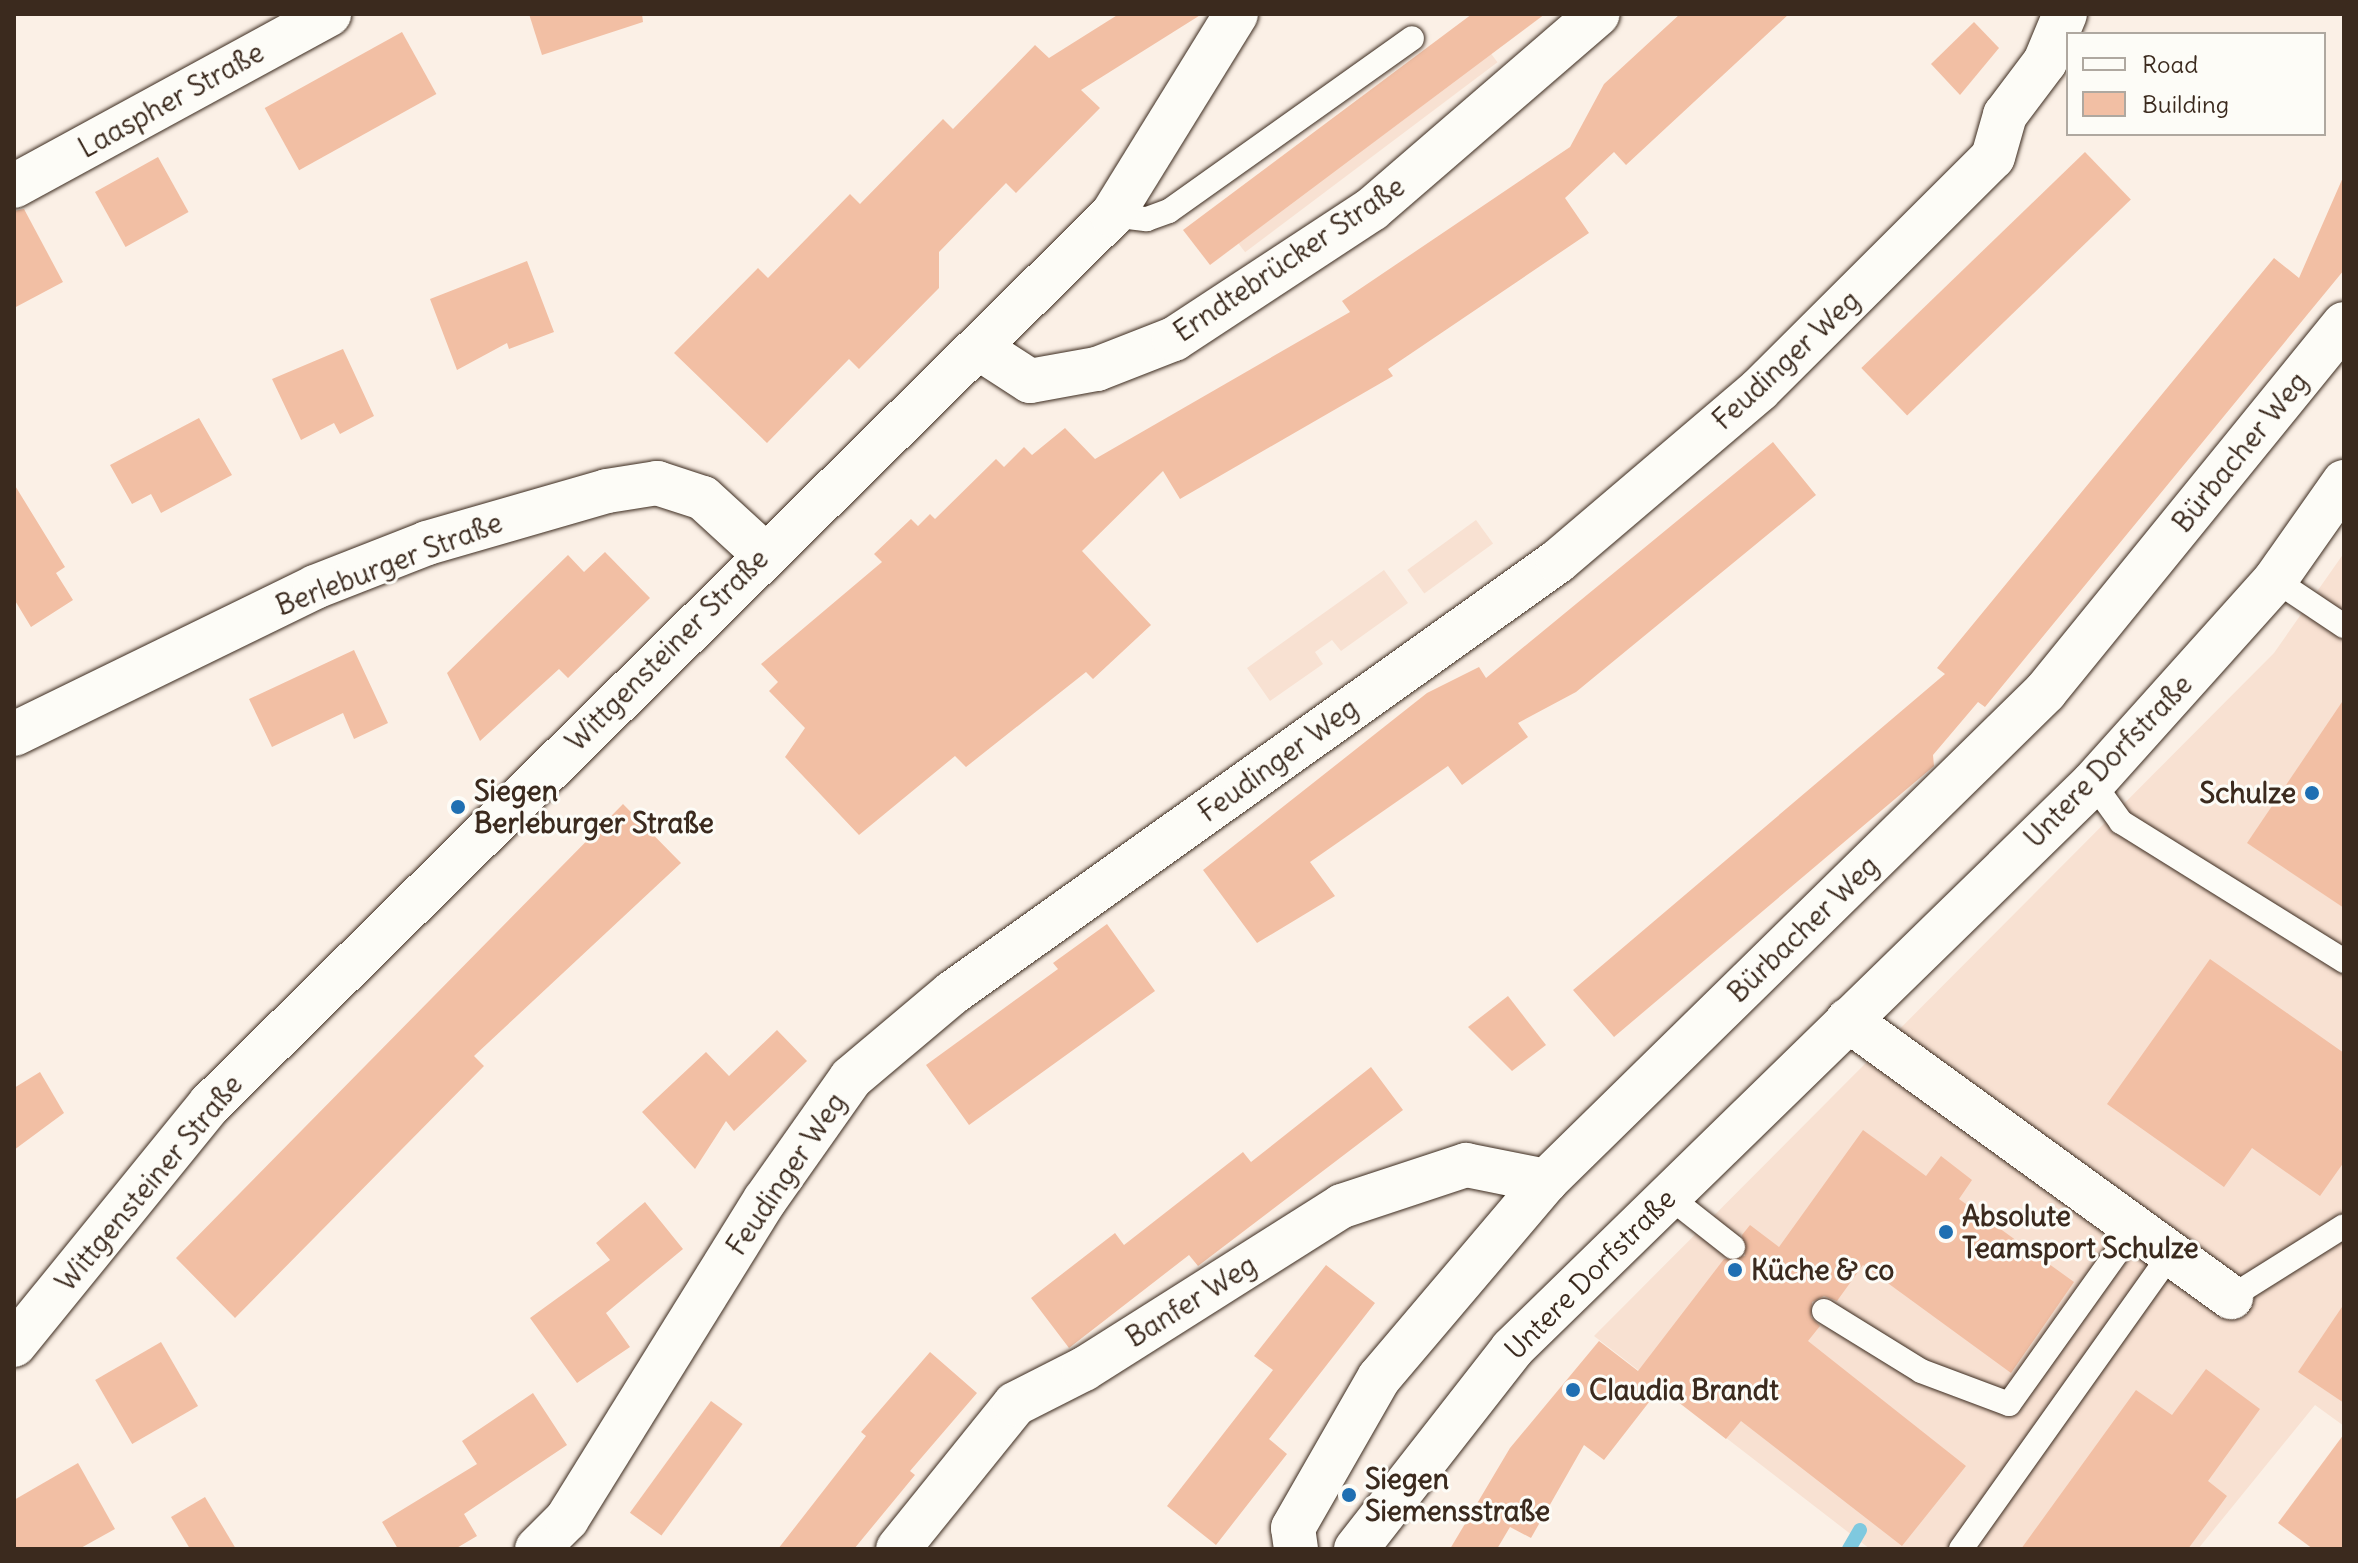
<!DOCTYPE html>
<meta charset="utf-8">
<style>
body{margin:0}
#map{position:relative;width:2358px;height:1563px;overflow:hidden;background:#fbf0e6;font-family:Delius,sans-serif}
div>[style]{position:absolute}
.built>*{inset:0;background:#f8e1d2;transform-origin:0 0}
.stream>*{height:14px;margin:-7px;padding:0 7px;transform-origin:7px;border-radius:7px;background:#7fc9df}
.building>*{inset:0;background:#f2bfa4;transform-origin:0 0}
.roads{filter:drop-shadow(0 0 2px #3b2a1e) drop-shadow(0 0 2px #3b2a1e)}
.service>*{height:24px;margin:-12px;padding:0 12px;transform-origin:12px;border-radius:12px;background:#fdfcf7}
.minor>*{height:44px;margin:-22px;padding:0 22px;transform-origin:22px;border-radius:22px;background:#fdfcf7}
.tertiary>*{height:44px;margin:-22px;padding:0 22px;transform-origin:22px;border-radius:22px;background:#fdfcf7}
.dots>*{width:22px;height:22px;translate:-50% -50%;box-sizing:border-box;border:4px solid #fdfcf7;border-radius:50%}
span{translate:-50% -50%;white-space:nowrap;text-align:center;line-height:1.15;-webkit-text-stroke:6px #fdfcf7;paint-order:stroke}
.street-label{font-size:28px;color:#3b2a1e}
.poi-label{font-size:28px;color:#3b2a1e;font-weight:700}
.left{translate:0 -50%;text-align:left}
.right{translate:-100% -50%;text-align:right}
.frame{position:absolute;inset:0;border:16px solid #3b2a1e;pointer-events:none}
.legend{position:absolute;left:2066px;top:32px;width:260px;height:104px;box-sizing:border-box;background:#fdfcf7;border:2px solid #afa8a0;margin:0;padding:10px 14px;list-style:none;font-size:24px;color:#3b2a1e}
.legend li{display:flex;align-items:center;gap:16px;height:40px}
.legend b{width:40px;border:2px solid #afa8a0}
</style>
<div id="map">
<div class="built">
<i style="left:1468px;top:23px;width:49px;height:316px;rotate:53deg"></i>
<i style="left:1476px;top:520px;width:29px;height:85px;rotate:54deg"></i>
<i style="clip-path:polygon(2344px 553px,2344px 1426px,2315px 1405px,2198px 1549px,1870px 1549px,1594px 1336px,2274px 653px)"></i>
<i style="clip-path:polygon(1384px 570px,1408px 603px,1341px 651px,1332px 640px,1315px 652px,1323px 664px,1270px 701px,1247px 668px)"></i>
</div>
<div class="stream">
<i style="left:1849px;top:1549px;width:22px;rotate:-60deg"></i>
</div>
<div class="building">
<i style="clip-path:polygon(529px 14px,642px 14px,643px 22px,542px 55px)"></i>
<i style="clip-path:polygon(1119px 14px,1202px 14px,1081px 90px,1100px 108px,1016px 193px,1006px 183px,939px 252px,939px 288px,859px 369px,849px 359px,767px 443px,674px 353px,758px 268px,768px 278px,850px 194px,860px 204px,943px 119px,953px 129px,1035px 45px,1049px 58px)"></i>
<i style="clip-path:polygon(1472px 14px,1545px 14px,1210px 265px,1183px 230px)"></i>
<i style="clip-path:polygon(1680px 14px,1789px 14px,1626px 165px,1614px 152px,1565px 198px,1589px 233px,1388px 369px,1393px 376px,1180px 499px,1163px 471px,1082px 551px,1151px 625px,1093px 679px,1086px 672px,966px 767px,955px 756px,859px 835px,785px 757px,805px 728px,769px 691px,778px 682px,761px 664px,882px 562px,874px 554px,911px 519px,918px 526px,930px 514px,935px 519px,996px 459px,1004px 467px,1024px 447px,1032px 455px,1065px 428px,1095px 459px,1350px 312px,1342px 301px,1570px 147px,1604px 84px)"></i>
<i style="clip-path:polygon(1974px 22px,1999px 48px,1960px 95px,1931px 64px)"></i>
<i style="left:402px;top:32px;width:71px;height:157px;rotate:61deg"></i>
<i style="left:2085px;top:152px;width:66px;height:311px;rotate:46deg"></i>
<i style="left:158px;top:157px;width:63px;height:72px;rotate:61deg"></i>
<i style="clip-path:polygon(2344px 175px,2344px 270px,1985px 707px,1978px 702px,1933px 755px,1934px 766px,1614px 1037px,1573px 990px,1945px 674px,1937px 668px,2274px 258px,2299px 278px)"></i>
<i style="clip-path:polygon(24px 209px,63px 282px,14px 308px,14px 211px)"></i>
<i style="clip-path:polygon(527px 261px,554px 332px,509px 349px,507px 343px,457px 370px,430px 299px)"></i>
<i style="clip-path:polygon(343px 349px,374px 416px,340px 434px,334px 423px,301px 440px,272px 379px)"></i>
<i style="clip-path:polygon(199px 418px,232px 475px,161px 513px,151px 494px,132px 504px,110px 465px)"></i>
<i style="clip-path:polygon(1773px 442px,1816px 495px,1576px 692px,1518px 723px,1528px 737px,1462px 785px,1448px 766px,1310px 862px,1335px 896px,1257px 943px,1203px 870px,1427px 693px,1479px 667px,1486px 678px)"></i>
<i style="clip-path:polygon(14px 484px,65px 567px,56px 573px,73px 600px,31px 627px,14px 599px)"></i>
<i style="clip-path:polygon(605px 552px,650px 598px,568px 678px,559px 669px,480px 741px,447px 673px,568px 555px,584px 572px)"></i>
<i style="clip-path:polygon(354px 650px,388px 723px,354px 739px,343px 713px,272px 747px,249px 699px)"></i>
<i style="clip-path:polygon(2344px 699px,2344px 908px,2247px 843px)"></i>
<i style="clip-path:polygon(623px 804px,681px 863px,474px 1056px,484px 1066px,235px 1318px,176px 1258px)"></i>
<i style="clip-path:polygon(1107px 924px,1155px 991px,969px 1125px,926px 1065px,1058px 969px,1053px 963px)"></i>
<i style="clip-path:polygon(2210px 959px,2344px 1053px,2344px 1162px,2320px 1196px,2252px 1148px,2224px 1187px,2107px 1104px)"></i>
<i style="clip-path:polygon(1508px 996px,1546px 1045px,1512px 1071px,1468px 1027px)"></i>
<i style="clip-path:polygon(777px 1030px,807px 1061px,734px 1131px,726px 1121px,695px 1169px,642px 1112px,706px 1052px,729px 1076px)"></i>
<i style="clip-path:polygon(1371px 1067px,1403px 1110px,1198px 1266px,1189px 1255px,1069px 1348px,1031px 1298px,1115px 1233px,1124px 1245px,1243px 1152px,1251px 1162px)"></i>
<i style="clip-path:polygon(40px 1072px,64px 1113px,14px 1150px,14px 1088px)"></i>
<i style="clip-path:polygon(1863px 1130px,1926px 1176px,1941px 1156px,1972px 1180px,1959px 1199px,2074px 1282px,2011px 1373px,1863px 1265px,1837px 1301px,1824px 1296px,1812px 1302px,1811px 1317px,1820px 1326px,1808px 1341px,1966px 1466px,1902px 1546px,1741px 1421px,1726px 1439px,1660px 1388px,1604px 1460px,1584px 1445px,1531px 1538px,1510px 1527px,1497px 1549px,1450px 1549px,1510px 1448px,1599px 1341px,1638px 1371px,1724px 1259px,1745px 1256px,1742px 1235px,1750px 1225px,1779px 1247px)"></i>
<i style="clip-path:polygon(645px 1202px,683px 1249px,606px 1313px,630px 1347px,577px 1383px,530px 1318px,610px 1260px,596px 1243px)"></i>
<i style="clip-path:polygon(1326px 1265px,1375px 1303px,1269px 1439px,1287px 1454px,1216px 1545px,1167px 1506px,1273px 1370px,1254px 1356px)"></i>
<i style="clip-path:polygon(2344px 1304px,2344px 1403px,2298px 1372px)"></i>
<i style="left:161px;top:1342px;width:74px;height:76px;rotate:60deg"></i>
<i style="clip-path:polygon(930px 1352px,977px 1393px,910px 1471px,915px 1475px,854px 1549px,778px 1549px,866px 1436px,861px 1432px)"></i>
<i style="clip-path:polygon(2206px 1369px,2260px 1409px,2208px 1481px,2227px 1496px,2188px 1549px,2021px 1549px,2136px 1390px,2172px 1415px)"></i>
<i style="clip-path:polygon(533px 1393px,567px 1445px,464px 1514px,477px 1536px,455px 1549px,398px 1549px,382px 1522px,477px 1464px,462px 1441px)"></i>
<i style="left:711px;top:1401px;width:39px;height:138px;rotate:36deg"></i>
<i style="clip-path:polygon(2344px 1434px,2344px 1549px,2313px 1549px,2278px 1523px)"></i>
<i style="clip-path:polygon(78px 1463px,115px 1529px,79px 1549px,14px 1549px,14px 1500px)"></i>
<i style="clip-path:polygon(205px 1497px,236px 1549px,190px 1549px,171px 1517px)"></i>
</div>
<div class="roads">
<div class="service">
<i style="left:1112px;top:215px;width:35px;rotate:7deg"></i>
<i style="left:1147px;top:219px;width:23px;rotate:-20deg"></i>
<i style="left:1169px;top:211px;width:298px;rotate:-35.4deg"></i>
<i style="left:2275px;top:580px;width:83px;rotate:33.7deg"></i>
<i style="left:2093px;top:783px;width:48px;rotate:54.3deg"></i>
<i style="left:2121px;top:822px;width:263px;rotate:31.9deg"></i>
<i style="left:1667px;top:1195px;width:84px;rotate:38.2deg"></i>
<i style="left:2231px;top:1297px;width:133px;rotate:-32.1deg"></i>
<i style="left:1824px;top:1311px;width:114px;rotate:31.7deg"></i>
<i style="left:1921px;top:1371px;width:94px;rotate:20.6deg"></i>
<i style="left:2009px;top:1404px;width:215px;rotate:-54.5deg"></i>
<i style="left:1961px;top:1549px;width:361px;rotate:-54.6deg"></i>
</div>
<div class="minor">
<i style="left:14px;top:186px;width:359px;rotate:-28.6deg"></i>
<i style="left:982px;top:350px;width:57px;rotate:32.9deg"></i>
<i style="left:1030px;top:381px;width:68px;rotate:-10.2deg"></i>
<i style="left:1097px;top:369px;width:83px;rotate:-21.3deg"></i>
<i style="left:1174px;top:339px;width:237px;rotate:-33.3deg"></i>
<i style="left:1372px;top:209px;width:298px;rotate:-40.8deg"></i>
<i style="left:14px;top:734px;width:335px;rotate:-26deg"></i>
<i style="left:315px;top:587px;width:120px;rotate:-21.4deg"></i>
<i style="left:427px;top:543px;width:187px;rotate:-16.1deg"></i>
<i style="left:607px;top:491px;width:51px;rotate:-9.1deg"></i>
<i style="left:657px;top:483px;width:48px;rotate:18.1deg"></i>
<i style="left:703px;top:498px;width:81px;rotate:42.5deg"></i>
<i style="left:1848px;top:1020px;width:473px;rotate:35.9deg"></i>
<i style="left:14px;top:1345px;width:311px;rotate:-50.9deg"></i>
<i style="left:210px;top:1104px;width:1266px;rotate:-44.58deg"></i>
<i style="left:1112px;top:215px;width:236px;rotate:-58.3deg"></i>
<i style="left:537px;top:1549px;width:42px;rotate:-45deg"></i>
<i style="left:567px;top:1519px;width:375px;rotate:-58.2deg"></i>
<i style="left:765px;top:1200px;width:149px;rotate:-54.8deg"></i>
<i style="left:851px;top:1078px;width:132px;rotate:-40.1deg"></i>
<i style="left:952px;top:993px;width:744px;rotate:-35.48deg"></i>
<i style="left:1558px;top:561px;width:264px;rotate:-40.4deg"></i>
<i style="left:1759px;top:390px;width:330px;rotate:-44.9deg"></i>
<i style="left:1993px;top:157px;width:44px;rotate:-74.1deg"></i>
<i style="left:2005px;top:115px;width:66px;rotate:-53deg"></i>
<i style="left:2045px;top:62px;width:52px;rotate:-67.4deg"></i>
<i style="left:898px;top:1549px;width:186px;rotate:-51.1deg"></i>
<i style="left:1015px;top:1404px;width:77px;rotate:-26.9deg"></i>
<i style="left:1084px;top:1369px;width:305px;rotate:-32.3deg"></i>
<i style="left:1342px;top:1206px;width:131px;rotate:-18.3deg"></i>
<i style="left:1466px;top:1165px;width:82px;rotate:11.3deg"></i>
<i style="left:1296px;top:1549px;width:21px;rotate:-98deg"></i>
<i style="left:1293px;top:1528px;width:173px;rotate:-60.2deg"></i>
<i style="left:1379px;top:1378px;width:258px;rotate:-49.7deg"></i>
<i style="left:1546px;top:1181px;width:699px;rotate:-44.42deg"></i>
<i style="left:2045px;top:692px;width:474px;rotate:-50.9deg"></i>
</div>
<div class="tertiary">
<i style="left:1356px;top:1549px;width:254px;rotate:-52deg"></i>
<i style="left:1512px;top:1349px;width:811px;rotate:-44.25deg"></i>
<i style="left:2093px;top:783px;width:273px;rotate:-48.1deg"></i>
<i style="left:2275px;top:580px;width:120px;rotate:-54.9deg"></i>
</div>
</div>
<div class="dots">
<i style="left:2312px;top:793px;background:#1f6fb2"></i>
<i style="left:458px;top:807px;background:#1f6fb2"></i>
<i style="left:1946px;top:1232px;background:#1f6fb2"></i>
<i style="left:1735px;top:1270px;background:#1f6fb2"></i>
<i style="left:1573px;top:1390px;background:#1f6fb2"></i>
<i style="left:1349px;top:1495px;background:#1f6fb2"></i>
</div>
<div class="street-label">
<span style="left:171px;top:100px;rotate:-29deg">Laaspher Straße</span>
<span style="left:1289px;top:259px;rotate:-34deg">Erndtebrücker Straße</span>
<span style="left:1786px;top:360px;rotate:-43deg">Feudinger Weg</span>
<span style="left:2240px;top:452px;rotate:-51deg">Bürbacher Weg</span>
<span style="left:389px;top:564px;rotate:-21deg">Berleburger Straße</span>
<span style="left:667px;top:650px;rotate:-45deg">Wittgensteiner Straße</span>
<span style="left:1278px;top:760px;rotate:-36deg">Feudinger Weg</span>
<span style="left:2108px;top:761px;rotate:-46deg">Untere Dorfstraße</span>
<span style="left:1803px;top:929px;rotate:-44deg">Bürbacher Weg</span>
<span style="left:786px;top:1174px;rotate:-56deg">Feudinger Weg</span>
<span style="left:149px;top:1183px;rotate:-50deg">Wittgensteiner Straße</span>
<span style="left:1590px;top:1274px;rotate:-45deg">Untere Dorfstraße</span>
<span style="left:1191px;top:1301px;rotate:-32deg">Banfer Weg</span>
</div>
<div class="poi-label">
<span class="left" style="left:474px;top:807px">Siegen<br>Berleburger Straße</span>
<span class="right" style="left:2296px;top:793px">Schulze</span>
<span class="left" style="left:1962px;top:1232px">Absolute<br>Teamsport Schulze</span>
<span class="left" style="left:1751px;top:1270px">Küche &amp; co</span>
<span class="left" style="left:1589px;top:1390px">Claudia Brandt</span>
<span class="left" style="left:1365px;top:1495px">Siegen<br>Siemensstraße</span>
</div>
<div class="frame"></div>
<ul class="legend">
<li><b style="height:10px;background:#fdfcf7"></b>Road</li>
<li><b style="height:22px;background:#f2bfa4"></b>Building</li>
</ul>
</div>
